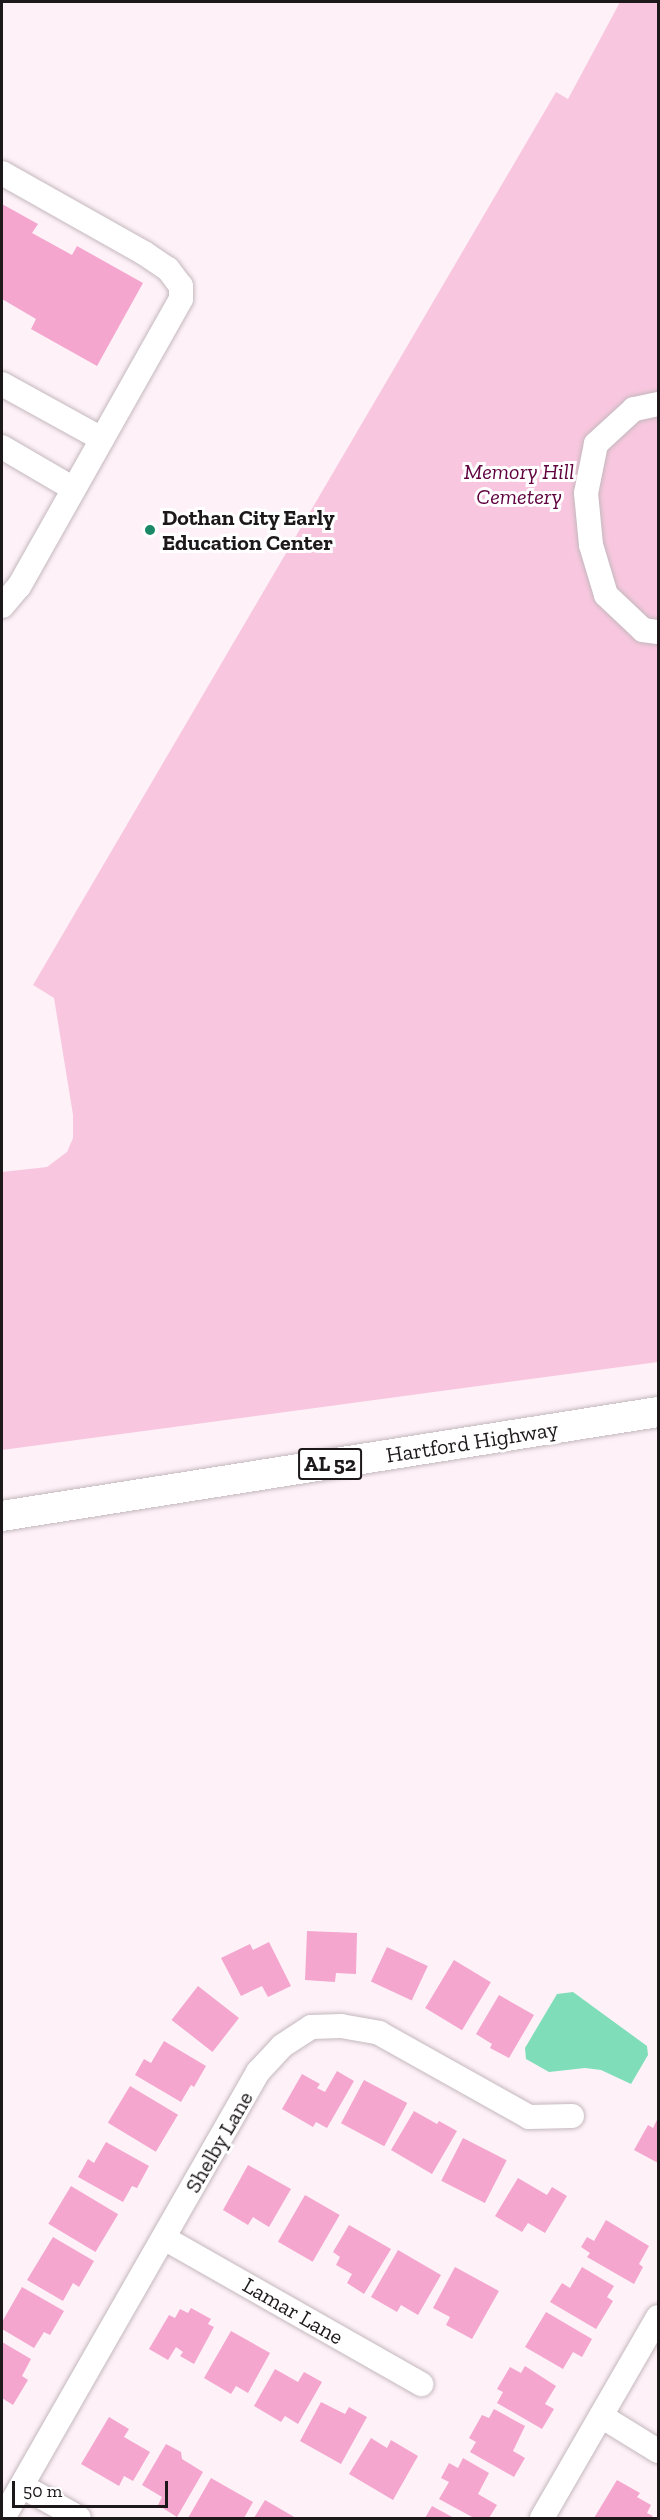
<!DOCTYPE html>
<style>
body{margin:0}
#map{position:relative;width:660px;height:2520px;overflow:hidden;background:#fef2f8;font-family:"Zilla Slab",serif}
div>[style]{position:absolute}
.green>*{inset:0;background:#f8c7df}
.water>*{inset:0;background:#7fdeb9}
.building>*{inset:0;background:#f4a6ce;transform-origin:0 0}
.roads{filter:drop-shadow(0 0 2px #c4b8bd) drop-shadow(0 0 2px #c4b8bd)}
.minor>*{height:24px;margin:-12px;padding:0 12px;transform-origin:12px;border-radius:12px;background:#fff}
.major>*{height:30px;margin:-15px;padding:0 15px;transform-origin:15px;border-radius:15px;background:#fff}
.dots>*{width:16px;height:16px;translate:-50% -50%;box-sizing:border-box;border:3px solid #fff;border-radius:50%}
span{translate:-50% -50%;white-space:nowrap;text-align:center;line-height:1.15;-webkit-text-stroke:6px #fff;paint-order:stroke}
.shield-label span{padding:2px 4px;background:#fff;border:2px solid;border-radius:4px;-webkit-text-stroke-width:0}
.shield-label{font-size:21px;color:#1d191b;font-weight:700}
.park-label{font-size:22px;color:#5f003f;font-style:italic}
.poi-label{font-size:22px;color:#1d191b;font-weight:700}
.left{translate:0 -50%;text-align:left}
.street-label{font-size:22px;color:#1d191b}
.frame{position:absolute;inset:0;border:3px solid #1d191b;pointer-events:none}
.scale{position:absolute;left:12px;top:2481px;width:156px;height:27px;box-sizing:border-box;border:3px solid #1d191b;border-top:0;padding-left:8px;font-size:18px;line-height:21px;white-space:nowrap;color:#1d191b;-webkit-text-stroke:4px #fff;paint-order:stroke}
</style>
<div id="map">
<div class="green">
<i style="clip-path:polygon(620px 2px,658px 2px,658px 1362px,2px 1450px,2px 1172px,47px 1167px,67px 1152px,73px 1138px,73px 1115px,54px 998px,33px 985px,556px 92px,568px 99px)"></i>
</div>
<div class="water">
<i style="clip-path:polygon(573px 1992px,647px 2046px,648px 2055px,631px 2084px,601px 2070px,585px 2068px,549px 2072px,526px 2059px,525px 2048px,557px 1994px)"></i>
</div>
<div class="building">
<i style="clip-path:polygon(2px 204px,38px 224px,32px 233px,72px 255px,77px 246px,143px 283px,97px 366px,31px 329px,36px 319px,2px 299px)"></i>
<i style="clip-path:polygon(307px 1931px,357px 1933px,356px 1974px,336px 1973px,335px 1982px,305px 1980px)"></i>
<i style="clip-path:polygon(269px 1942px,291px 1986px,268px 1997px,262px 1986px,241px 1996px,221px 1958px,250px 1944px,253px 1950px)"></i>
<i style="left:387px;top:1947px;width:45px;height:38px;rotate:25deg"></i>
<i style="left:454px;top:1960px;width:43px;height:56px;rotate:31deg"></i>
<i style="left:198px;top:1986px;width:52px;height:43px;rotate:38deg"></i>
<i style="clip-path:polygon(499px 1995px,534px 2015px,509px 2058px,490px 2048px,492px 2044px,476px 2034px)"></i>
<i style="clip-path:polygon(164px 2041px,206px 2066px,194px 2087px,191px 2085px,181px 2102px,135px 2075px,144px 2059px,151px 2063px)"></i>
<i style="clip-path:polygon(337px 2071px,354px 2081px,327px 2128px,316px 2122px,313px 2127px,282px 2109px,302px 2074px,320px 2084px,317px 2088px,325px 2092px)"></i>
<i style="left:364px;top:2080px;width:49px;height:49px;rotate:28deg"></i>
<i style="left:130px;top:2086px;width:56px;height:43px;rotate:31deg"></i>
<i style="clip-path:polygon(414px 2111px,437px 2124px,439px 2121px,457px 2131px,432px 2174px,391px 2150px)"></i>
<i style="clip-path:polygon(658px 2118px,658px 2163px,634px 2150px,648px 2125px,653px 2128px)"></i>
<i style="left:463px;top:2138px;width:49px;height:48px;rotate:27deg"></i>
<i style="clip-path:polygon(106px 2142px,149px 2166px,137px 2188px,132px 2186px,123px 2202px,78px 2177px,88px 2159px,94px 2163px)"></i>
<i style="clip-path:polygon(248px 2165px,291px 2189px,269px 2227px,253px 2217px,248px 2225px,223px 2210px)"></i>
<i style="clip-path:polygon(518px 2178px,547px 2195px,552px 2187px,567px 2196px,545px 2233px,528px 2223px,522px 2232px,495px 2216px)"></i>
<i style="left:71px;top:2186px;width:55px;height:44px;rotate:31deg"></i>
<i style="left:305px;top:2195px;width:40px;height:54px;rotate:30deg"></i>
<i style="clip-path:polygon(606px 2220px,649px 2246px,639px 2264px,643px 2267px,634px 2284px,587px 2257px,590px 2253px,581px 2247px,587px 2237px,594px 2241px)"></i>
<i style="clip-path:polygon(349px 2225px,391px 2249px,364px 2294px,347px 2283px,352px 2274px,336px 2265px,340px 2257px,333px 2252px)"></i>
<i style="clip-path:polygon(53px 2237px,94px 2261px,79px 2287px,73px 2283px,63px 2301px,27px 2280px)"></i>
<i style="clip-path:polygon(398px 2250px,441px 2275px,418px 2315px,401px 2305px,397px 2312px,371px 2297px)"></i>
<i style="clip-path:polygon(455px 2267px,499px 2291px,472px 2339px,446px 2325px,450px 2317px,433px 2308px)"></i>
<i style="clip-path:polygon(582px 2267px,614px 2286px,607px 2297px,613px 2301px,596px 2329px,550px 2302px,562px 2283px,570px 2288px)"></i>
<i style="clip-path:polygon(22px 2287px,64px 2311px,50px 2335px,44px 2332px,34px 2348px,2px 2329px,2px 2322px)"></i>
<i style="clip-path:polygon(191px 2308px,211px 2319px,208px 2324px,214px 2327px,194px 2364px,180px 2356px,183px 2352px,176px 2347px,168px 2360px,149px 2349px,169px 2315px,175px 2318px,180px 2309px,188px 2313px)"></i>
<i style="clip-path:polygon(546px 2312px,592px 2339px,582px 2357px,573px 2352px,563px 2369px,525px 2347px)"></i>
<i style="clip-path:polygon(231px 2331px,270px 2353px,248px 2393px,236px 2386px,231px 2394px,204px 2378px)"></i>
<i style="clip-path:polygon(2px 2342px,31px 2359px,22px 2376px,28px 2380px,13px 2405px,2px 2398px)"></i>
<i style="clip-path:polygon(525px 2366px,556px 2386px,545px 2404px,554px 2409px,542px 2429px,497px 2403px,503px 2392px,497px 2389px,510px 2367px,521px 2373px)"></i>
<i style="clip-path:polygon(275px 2369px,298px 2382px,304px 2372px,322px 2382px,298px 2424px,285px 2416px,281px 2422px,254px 2406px)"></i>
<i style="clip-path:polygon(321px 2402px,345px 2414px,349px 2407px,367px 2417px,341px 2464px,300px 2441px)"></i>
<i style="clip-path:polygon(494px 2409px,525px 2426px,513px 2451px,525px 2458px,514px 2477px,470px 2452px,476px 2442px,469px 2438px,482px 2415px,489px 2418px)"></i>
<i style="clip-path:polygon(109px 2417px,129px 2429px,124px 2437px,150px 2452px,133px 2481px,124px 2476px,119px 2486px,81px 2464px)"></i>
<i style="clip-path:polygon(371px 2438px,387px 2448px,391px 2440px,418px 2456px,393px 2500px,349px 2474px)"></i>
<i style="clip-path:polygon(166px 2444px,181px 2452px,182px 2459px,203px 2472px,177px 2517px,158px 2505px,162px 2497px,142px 2485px)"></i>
<i style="clip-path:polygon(463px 2458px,489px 2473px,478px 2494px,497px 2505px,489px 2518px,474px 2518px,439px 2499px,449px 2482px,441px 2478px,449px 2463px,458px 2468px)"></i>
<i style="clip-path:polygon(211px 2478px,253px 2502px,244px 2518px,188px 2518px)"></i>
<i style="clip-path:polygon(617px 2480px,640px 2493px,637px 2497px,651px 2505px,647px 2513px,653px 2516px,651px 2518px,594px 2518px)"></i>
<i style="clip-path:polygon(265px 2500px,296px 2518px,254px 2518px)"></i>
<i style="clip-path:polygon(432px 2506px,454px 2518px,425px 2518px)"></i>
</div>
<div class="roads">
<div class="minor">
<i style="left:2px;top:173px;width:163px;rotate:29.4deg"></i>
<i style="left:144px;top:253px;width:29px;rotate:34deg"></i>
<i style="left:168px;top:269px;width:21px;rotate:53deg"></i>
<i style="left:181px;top:286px;width:13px;rotate:90deg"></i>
<i style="left:181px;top:299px;width:330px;rotate:119.4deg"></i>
<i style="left:19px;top:586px;width:26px;rotate:130deg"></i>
<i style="left:2px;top:384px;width:114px;rotate:28.8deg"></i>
<i style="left:658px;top:404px;width:25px;rotate:168deg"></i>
<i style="left:634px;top:409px;width:52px;rotate:137.4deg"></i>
<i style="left:596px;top:444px;width:50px;rotate:101.5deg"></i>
<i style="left:586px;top:493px;width:52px;rotate:84.5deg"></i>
<i style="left:591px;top:545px;width:52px;rotate:73.3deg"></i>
<i style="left:606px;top:595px;width:51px;rotate:43.4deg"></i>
<i style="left:643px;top:630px;width:15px;rotate:8deg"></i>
<i style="left:2px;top:447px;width:83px;rotate:30.3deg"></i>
<i style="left:164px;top:2238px;width:296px;rotate:29.6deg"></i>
<i style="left:601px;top:2416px;width:67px;rotate:31.6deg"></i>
<i style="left:22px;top:2486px;width:65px;rotate:29.3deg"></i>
<i style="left:3px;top:2518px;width:514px;rotate:-60.24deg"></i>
<i style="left:258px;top:2072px;width:35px;rotate:-47deg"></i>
<i style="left:282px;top:2046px;width:35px;rotate:-33deg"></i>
<i style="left:311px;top:2027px;width:30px;rotate:-2deg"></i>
<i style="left:341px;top:2026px;width:39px;rotate:10deg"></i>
<i style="left:379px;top:2033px;width:172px;rotate:29.2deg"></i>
<i style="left:529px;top:2117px;width:43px;rotate:-1.3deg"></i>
<i style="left:542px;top:2518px;width:232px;rotate:-60deg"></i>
</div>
<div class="major">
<i style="left:2px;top:1516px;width:664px;rotate:-9.01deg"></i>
</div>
</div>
<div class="dots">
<i style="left:150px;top:530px;background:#1a8867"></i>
</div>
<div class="shield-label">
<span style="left:330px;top:1464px">AL 52</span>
</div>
<div class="park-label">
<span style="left:519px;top:484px">Memory Hill<br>Cemetery</span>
</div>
<div class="poi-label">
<span class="left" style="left:162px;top:530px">Dothan City Early<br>Education Center</span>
</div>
<div class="street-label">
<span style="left:472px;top:1442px;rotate:-9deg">Hartford Highway</span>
<span style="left:219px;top:2142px;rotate:-60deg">Shelby Lane</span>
<span style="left:293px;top:2311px;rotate:30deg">Lamar Lane</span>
</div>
<div class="frame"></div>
<div class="scale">50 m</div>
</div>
